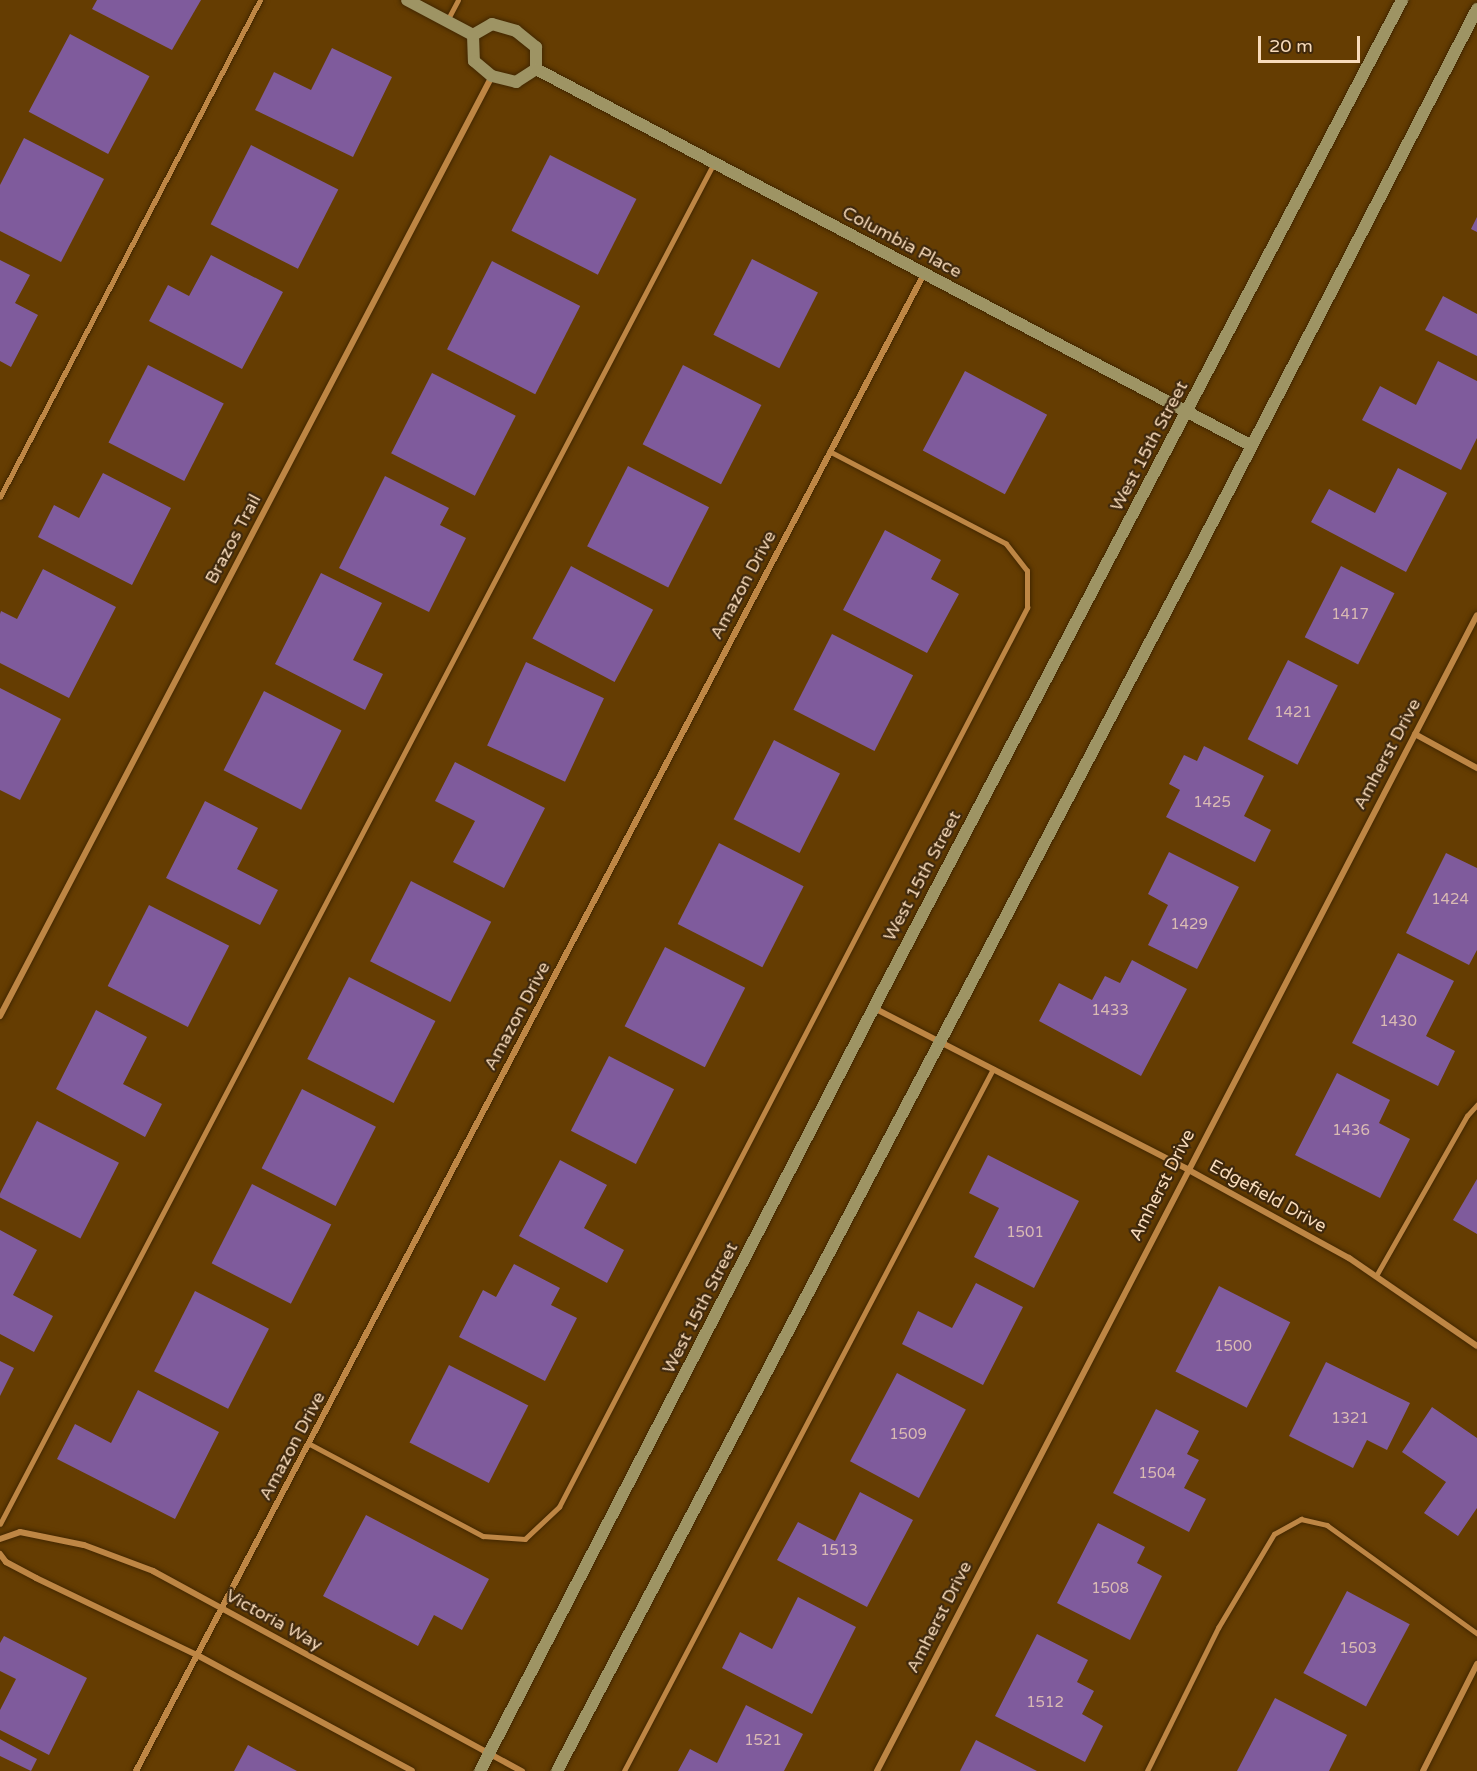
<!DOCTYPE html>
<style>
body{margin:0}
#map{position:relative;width:1477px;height:1771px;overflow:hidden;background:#653d02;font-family:"Varela Round",sans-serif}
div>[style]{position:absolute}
.building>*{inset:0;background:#7f5b9c;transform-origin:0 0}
.roads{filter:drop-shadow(0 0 2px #422701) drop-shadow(0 0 2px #422701)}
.lane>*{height:4.5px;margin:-2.25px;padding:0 2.25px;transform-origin:2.25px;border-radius:2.25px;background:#be8644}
.street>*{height:6px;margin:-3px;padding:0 3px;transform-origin:3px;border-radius:3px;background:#be8644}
.secondary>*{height:12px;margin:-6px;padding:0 6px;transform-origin:6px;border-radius:6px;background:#9e9464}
span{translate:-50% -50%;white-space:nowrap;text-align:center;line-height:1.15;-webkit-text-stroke:4.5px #3f280c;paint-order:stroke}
.number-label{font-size:15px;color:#dabbb3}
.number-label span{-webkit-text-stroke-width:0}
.street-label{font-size:18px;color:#f8dbbb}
.scale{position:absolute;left:1258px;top:36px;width:102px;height:27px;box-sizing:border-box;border:3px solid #f8dbbb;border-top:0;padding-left:8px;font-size:18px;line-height:21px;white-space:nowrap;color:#f8dbbb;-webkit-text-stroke:4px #3f280c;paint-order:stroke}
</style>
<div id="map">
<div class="building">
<i style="clip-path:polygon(97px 0,201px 0,172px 50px,92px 9px)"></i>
<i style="left:70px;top:34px;width:90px;height:88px;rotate:28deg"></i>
<i style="clip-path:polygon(332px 48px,392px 77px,353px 157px,255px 110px,274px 72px,311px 90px)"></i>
<i style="clip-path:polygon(24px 138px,104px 179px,61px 262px,0 231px,0 185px)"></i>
<i style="left:251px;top:145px;width:98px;height:89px;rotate:27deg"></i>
<i style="left:550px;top:155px;width:97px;height:85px;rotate:27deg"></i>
<i style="clip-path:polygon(1477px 217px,1477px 232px,1471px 229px)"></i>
<i style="clip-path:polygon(211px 255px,283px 292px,242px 369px,149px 321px,168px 285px,189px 296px)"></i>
<i style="left:752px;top:259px;width:74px;height:85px;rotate:27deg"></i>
<i style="clip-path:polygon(0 260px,30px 275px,15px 303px,38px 315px,11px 367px,0 361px)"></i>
<i style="left:492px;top:261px;width:99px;height:99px;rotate:27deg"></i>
<i style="clip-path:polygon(1443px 296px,1477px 314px,1477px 356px,1425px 330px)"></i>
<i style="clip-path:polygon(1438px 361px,1477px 381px,1477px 438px,1461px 470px,1362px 420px,1380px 386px,1416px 405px)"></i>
<i style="left:148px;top:365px;width:85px;height:87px;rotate:27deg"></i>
<i style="left:683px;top:365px;width:88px;height:89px;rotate:27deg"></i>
<i style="left:965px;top:371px;width:93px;height:90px;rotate:28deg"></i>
<i style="left:432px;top:373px;width:94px;height:90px;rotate:27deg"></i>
<i style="left:628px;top:466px;width:91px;height:90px;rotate:27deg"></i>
<i style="clip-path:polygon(1398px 468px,1447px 493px,1406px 572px,1311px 522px,1329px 489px,1375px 513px)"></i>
<i style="clip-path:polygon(103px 473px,171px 508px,132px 585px,38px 537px,54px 505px,79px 518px)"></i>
<i style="clip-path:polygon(385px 476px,449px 508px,440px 525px,466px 538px,429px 612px,339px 568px)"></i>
<i style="clip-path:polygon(885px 530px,941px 560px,931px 579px,959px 594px,927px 653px,843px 610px)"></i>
<i style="left:571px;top:566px;width:93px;height:82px;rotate:28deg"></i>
<i style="left:1341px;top:566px;width:60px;height:80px;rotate:27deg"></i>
<i style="clip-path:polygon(43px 569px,116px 607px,69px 698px,0 663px,0 614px,1px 611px,17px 619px)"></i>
<i style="clip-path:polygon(321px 573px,382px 603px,353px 660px,383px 674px,365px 710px,275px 664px)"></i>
<i style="left:832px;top:634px;width:91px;height:85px;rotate:27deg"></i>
<i style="left:1288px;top:660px;width:56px;height:89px;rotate:27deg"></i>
<i style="left:526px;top:662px;width:86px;height:92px;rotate:25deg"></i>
<i style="clip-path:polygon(0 688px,61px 719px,20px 800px,0 790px)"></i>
<i style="left:264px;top:691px;width:87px;height:89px;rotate:27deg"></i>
<i style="left:774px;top:740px;width:74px;height:89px;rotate:27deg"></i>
<i style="clip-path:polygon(1204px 746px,1264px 776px,1244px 816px,1271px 830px,1255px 862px,1166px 817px,1180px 790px,1169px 784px,1184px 755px,1197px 761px)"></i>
<i style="clip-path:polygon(455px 762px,545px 808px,504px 888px,453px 862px,475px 821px,435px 801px)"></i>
<i style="clip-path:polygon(205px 801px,258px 828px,237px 869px,278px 890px,260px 925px,166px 878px)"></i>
<i style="left:719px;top:843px;width:95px;height:91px;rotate:27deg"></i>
<i style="clip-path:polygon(1169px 852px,1239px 887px,1197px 969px,1148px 945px,1168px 905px,1148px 894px)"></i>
<i style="clip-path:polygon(1446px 853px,1477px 868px,1477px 950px,1469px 965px,1406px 933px)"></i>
<i style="left:411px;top:881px;width:90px;height:90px;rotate:27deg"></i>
<i style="left:149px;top:905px;width:90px;height:91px;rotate:27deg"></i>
<i style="left:665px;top:947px;width:90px;height:89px;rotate:27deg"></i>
<i style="clip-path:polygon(1398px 953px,1454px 981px,1426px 1036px,1455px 1051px,1438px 1086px,1352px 1043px)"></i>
<i style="clip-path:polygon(1132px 960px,1187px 989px,1141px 1076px,1039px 1021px,1059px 983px,1092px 1000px,1105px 976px,1120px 983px)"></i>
<i style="left:349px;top:977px;width:97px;height:92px;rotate:27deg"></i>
<i style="clip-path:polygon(96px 1010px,147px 1037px,123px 1084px,162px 1104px,145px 1137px,56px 1089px)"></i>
<i style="left:609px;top:1056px;width:73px;height:84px;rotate:27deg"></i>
<i style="clip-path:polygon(1337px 1073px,1390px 1100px,1379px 1123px,1410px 1139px,1380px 1198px,1295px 1155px)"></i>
<i style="left:302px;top:1089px;width:83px;height:89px;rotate:27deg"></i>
<i style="left:37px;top:1121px;width:92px;height:85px;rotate:27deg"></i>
<i style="clip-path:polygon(988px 1155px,1079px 1201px,1034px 1288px,974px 1257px,999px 1208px,969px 1193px)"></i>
<i style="clip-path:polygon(560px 1160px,607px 1185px,584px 1228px,624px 1250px,607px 1283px,519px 1236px)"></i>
<i style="clip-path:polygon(1477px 1179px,1477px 1234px,1453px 1220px)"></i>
<i style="left:252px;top:1184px;width:89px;height:89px;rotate:27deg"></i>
<i style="clip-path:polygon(0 1230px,37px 1250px,13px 1295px,53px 1316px,34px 1352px,0 1334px)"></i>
<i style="clip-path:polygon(514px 1264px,560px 1288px,551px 1305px,577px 1318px,545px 1381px,459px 1337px,483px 1290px,496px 1297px)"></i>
<i style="clip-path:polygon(976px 1283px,1023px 1307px,983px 1385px,902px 1344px,918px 1311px,952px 1328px)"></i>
<i style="left:1219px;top:1286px;width:80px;height:96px;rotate:27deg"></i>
<i style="left:195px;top:1291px;width:83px;height:90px;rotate:27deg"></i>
<i style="clip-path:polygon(0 1361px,14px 1368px,0 1396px)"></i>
<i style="clip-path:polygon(1326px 1362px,1410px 1403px,1387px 1450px,1367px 1440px,1353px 1468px,1289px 1436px)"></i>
<i style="left:449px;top:1365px;width:89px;height:87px;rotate:27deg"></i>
<i style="left:897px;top:1373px;width:78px;height:100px;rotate:28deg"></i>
<i style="clip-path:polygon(138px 1390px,219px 1432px,175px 1519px,57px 1459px,75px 1424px,111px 1443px)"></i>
<i style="clip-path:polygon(1432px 1407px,1477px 1438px,1477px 1508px,1458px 1536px,1424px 1513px,1446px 1482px,1402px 1452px)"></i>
<i style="clip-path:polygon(1156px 1409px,1199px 1431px,1187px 1454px,1199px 1460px,1184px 1488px,1206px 1499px,1189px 1532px,1113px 1493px)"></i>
<i style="clip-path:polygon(860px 1492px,913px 1520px,867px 1607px,777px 1560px,798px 1522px,835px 1541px)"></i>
<i style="clip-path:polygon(366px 1515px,489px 1579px,462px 1630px,434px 1615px,418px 1646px,323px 1596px)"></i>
<i style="clip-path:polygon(1098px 1523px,1145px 1547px,1137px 1563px,1162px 1576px,1130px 1640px,1057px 1603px)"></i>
<i style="left:1347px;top:1591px;width:71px;height:93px;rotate:28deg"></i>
<i style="clip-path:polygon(798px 1597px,856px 1627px,812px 1714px,722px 1668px,740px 1632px,772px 1649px)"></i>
<i style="clip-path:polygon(1037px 1634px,1088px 1660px,1077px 1682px,1094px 1691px,1082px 1714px,1103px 1726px,1085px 1762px,995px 1716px)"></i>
<i style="clip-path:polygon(4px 1636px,87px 1678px,49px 1755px,0 1730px,0 1710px,16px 1679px,0 1671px,0 1643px)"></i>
<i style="clip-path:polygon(1275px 1698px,1347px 1735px,1329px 1771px,1237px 1771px)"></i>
<i style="clip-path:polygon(746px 1705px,803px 1734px,784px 1771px,678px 1771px,690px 1749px,717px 1763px)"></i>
<i style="clip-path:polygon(0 1739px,37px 1759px,31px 1771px,0 1756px)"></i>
<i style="clip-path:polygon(976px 1740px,1037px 1771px,960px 1771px)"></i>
<i style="clip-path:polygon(248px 1745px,297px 1771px,234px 1771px)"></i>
</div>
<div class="roads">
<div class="lane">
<i style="left:448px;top:19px;width:21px;rotate:-62deg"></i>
<i style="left:0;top:497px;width:561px;rotate:-62.38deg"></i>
<i style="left:1376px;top:1276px;width:184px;rotate:-60.4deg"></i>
<i style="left:1467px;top:1116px;width:15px;rotate:-48deg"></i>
<i style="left:310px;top:1444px;width:196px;rotate:28deg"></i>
<i style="left:483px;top:1536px;width:42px;rotate:4.1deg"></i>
<i style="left:525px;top:1539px;width:47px;rotate:-43.3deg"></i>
<i style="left:559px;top:1507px;width:1014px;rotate:-62.5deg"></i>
<i style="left:1027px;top:608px;width:37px;rotate:-90deg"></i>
<i style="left:1027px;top:571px;width:34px;rotate:-128deg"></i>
<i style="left:1006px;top:544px;width:199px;rotate:-152.4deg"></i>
<i style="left:0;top:1524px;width:1537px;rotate:-62.32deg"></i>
<i style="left:624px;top:1771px;width:793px;rotate:-62.27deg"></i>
<i style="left:1147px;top:1771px;width:160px;rotate:-63.6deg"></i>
<i style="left:1218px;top:1628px;width:109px;rotate:-59.2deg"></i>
<i style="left:1274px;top:1534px;width:31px;rotate:-29deg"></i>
<i style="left:1301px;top:1519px;width:27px;rotate:13deg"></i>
<i style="left:1327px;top:1525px;width:185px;rotate:35.8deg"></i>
</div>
<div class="street">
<i style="left:1415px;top:734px;width:71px;rotate:28.7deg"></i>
<i style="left:874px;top:1008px;width:352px;rotate:27.2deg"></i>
<i style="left:1187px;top:1169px;width:185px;rotate:28.8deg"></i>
<i style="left:1349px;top:1258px;width:155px;rotate:34.5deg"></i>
<i style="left:0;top:1016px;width:1061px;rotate:-62.37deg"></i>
<i style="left:0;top:1539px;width:21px;rotate:-19deg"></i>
<i style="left:20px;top:1532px;width:65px;rotate:11.5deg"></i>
<i style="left:84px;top:1545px;width:74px;rotate:20.6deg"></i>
<i style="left:153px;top:1571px;width:420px;rotate:28.5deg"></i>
<i style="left:0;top:1554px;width:10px;rotate:53deg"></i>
<i style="left:6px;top:1562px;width:34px;rotate:28deg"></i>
<i style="left:36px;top:1578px;width:178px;rotate:25.6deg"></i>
<i style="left:197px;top:1655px;width:244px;rotate:28.3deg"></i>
<i style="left:136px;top:1771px;width:1692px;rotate:-62.24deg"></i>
<i style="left:877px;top:1771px;width:1302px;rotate:-62.57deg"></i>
<i style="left:1423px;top:1771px;width:120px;rotate:-63.2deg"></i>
</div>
<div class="secondary">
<i style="left:407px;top:0;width:75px;rotate:27.9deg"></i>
<i style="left:473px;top:35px;width:26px;rotate:88deg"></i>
<i style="left:474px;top:61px;width:23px;rotate:40deg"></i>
<i style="left:492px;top:76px;width:25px;rotate:14deg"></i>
<i style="left:516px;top:82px;width:24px;rotate:-33deg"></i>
<i style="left:473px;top:35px;width:22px;rotate:-30deg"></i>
<i style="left:492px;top:24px;width:25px;rotate:16deg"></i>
<i style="left:516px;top:31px;width:26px;rotate:39deg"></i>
<i style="left:536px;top:47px;width:22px;rotate:90deg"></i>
<i style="left:536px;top:69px;width:809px;rotate:27.77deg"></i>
<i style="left:480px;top:1771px;width:879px;rotate:-62.71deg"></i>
<i style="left:883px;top:990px;width:1118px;rotate:-62.33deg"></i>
<i style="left:557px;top:1771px;width:1368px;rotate:-62.29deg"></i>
<i style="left:1193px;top:560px;width:620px;rotate:-62.73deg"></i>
</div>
</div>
<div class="number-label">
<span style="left:1350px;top:615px">1417</span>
<span style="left:1293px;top:713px">1421</span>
<span style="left:1212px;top:803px">1425</span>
<span style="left:1450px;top:900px">1424</span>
<span style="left:1189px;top:925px">1429</span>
<span style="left:1110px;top:1011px">1433</span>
<span style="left:1398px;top:1022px">1430</span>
<span style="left:1351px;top:1131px">1436</span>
<span style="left:1025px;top:1233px">1501</span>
<span style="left:1233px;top:1347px">1500</span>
<span style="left:1350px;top:1419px">1321</span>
<span style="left:908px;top:1435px">1509</span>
<span style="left:1157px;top:1474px">1504</span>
<span style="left:839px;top:1551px">1513</span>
<span style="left:1110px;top:1589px">1508</span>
<span style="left:1358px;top:1649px">1503</span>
<span style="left:1045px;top:1703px">1512</span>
<span style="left:763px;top:1741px">1521</span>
</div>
<div class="street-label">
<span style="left:902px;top:242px;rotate:28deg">Columbia Place</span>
<span style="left:1149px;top:446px;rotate:-62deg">West 15th Street</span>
<span style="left:233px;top:539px;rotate:-62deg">Brazos Trail</span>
<span style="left:743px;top:585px;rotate:-62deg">Amazon Drive</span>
<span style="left:1387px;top:754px;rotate:-62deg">Amherst Drive</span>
<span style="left:922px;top:876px;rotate:-62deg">West 15th Street</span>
<span style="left:517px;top:1016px;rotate:-62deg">Amazon Drive</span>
<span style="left:1162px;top:1185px;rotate:-63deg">Amherst Drive</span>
<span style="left:1268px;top:1196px;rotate:29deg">Edgefield Drive</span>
<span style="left:700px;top:1308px;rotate:-63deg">West 15th Street</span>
<span style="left:292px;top:1446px;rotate:-62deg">Amazon Drive</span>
<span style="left:939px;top:1617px;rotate:-63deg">Amherst Drive</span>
<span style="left:274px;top:1620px;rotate:29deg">Victoria Way</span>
</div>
<div class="scale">20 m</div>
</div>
